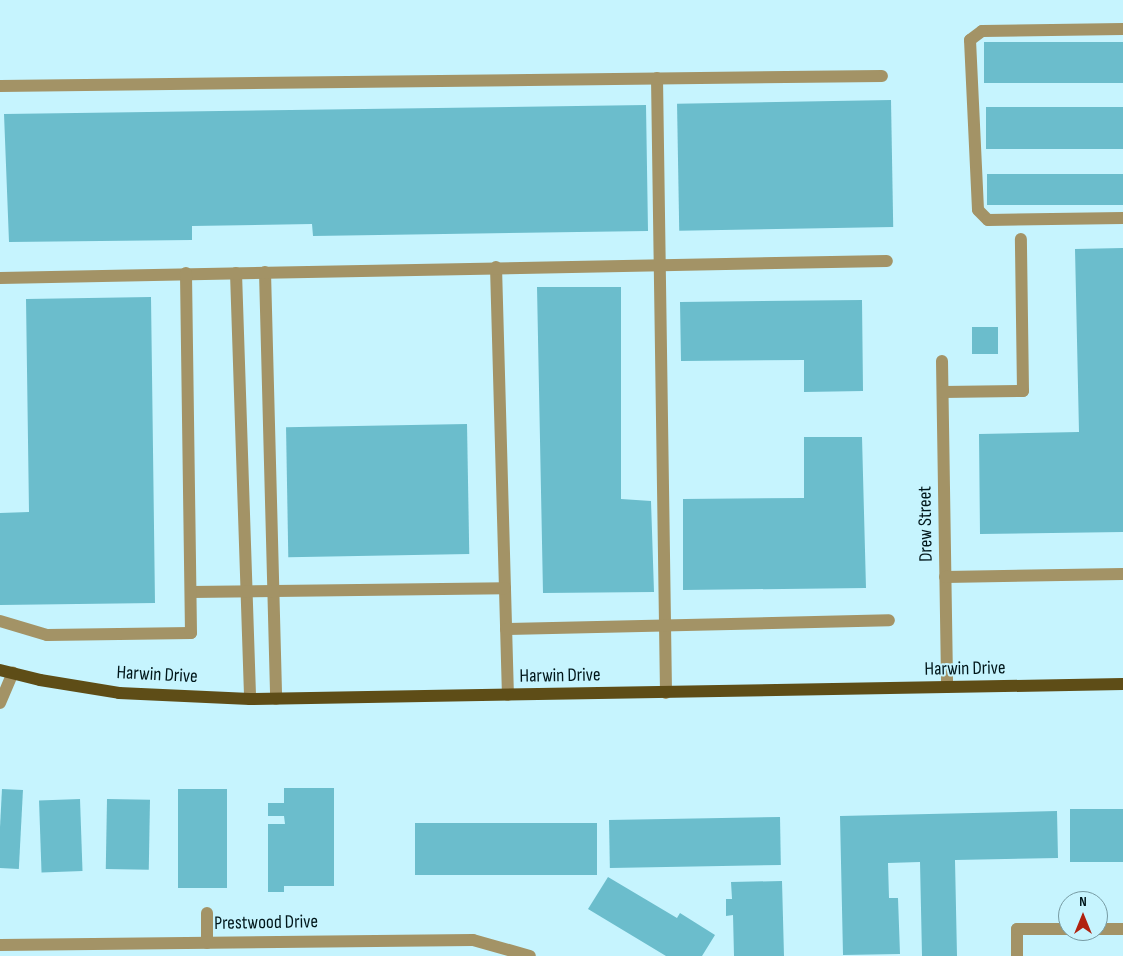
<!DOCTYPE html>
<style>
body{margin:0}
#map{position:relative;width:1123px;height:956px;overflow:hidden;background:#c6f4fe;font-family:"Sofia Sans Condensed",sans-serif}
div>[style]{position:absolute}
.building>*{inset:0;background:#6bbdcc;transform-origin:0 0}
.minor>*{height:12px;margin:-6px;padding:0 6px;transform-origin:6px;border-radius:6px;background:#a39366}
.major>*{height:12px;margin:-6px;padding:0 6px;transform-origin:6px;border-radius:6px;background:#5e4d17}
span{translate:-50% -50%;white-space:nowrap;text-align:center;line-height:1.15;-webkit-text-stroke:4px #c6f4fe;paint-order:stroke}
.street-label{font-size:19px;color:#00161a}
.north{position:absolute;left:1058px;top:891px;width:50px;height:50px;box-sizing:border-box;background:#c6f4fe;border:1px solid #779ba3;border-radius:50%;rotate:0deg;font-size:14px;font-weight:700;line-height:20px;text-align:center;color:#00161a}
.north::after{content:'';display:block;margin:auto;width:18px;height:22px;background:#b0220f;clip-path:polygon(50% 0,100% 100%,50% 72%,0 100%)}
</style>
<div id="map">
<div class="building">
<i style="left:1123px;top:42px;width:41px;height:139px;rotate:90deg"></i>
<i style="left:891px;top:100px;width:127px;height:214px;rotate:89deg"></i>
<i style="clip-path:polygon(646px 105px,648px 231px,313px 236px,312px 224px,192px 226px,192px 240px,9px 242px,4px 114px)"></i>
<i style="left:1123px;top:107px;width:42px;height:137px;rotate:90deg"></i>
<i style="left:1123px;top:174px;width:31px;height:136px;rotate:90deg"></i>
<i style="clip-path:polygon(1123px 248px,1123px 532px,980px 534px,979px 434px,1079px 432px,1075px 249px)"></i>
<i style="clip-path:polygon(537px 287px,621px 287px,621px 499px,651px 501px,654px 592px,543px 593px)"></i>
<i style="clip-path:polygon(151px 297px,155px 603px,0 605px,0 513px,29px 512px,26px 299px)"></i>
<i style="clip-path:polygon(862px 300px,863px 391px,804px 392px,804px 360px,681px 361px,680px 302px)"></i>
<i style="left:998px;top:327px;width:27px;height:26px;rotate:90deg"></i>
<i style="left:467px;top:424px;width:130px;height:181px;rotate:89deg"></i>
<i style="clip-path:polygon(804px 437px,862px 437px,866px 588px,683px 590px,683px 499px,804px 498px)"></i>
<i style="clip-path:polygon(284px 788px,334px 788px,334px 886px,284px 886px,284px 892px,268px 892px,268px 824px,285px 824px,284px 816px,268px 816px,268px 803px,284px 803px)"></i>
<i style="left:2px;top:789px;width:21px;height:79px;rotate:3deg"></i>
<i style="left:178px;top:789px;width:49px;height:99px"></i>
<i style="left:80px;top:799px;width:72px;height:41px;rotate:88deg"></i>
<i style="left:107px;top:799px;width:43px;height:70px;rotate:1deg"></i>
<i style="left:1123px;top:809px;width:53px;height:53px;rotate:90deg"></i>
<i style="clip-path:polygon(1057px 811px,1058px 858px,955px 860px,957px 956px,922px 956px,920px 862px,888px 863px,889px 898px,898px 898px,900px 954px,843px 955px,840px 816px)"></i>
<i style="left:780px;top:817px;width:48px;height:171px;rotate:89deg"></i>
<i style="left:597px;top:823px;width:52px;height:182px;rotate:90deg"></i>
<i style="clip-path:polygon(608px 877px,677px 918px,680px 913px,715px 935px,702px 956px,666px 956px,588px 909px)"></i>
<i style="clip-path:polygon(782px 881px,784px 956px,734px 956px,733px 915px,726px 916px,726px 899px,732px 899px,731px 882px)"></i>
</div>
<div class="minor">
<i style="left:1123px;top:29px;width:141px;rotate:179.2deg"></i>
<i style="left:982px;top:31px;width:15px;rotate:143deg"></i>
<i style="left:970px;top:40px;width:170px;rotate:87.3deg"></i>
<i style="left:978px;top:210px;width:14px;rotate:45deg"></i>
<i style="left:988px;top:220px;width:135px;rotate:-0.8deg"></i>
<i style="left:657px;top:78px;width:615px;rotate:89.16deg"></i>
<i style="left:0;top:86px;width:882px;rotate:-0.65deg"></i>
<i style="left:496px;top:267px;width:428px;rotate:88.4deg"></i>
<i style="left:265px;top:272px;width:427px;rotate:88.5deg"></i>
<i style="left:236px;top:273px;width:426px;rotate:88.1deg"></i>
<i style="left:0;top:278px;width:887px;rotate:-1.1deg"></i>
<i style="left:942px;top:361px;width:326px;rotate:89.1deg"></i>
<i style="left:943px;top:392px;width:80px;rotate:-0.7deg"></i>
<i style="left:1023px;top:391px;width:152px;rotate:-90.8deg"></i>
<i style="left:945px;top:577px;width:178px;rotate:-1deg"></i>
<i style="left:191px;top:592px;width:314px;rotate:-0.7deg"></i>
<i style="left:0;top:621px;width:49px;rotate:16.6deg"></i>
<i style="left:47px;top:635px;width:144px;rotate:-0.8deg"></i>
<i style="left:191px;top:633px;width:360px;rotate:-90.8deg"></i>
<i style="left:506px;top:629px;width:383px;rotate:-1.3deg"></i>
<i style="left:0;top:703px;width:33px;rotate:-67deg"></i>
<i style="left:207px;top:913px;width:30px;rotate:90deg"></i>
<i style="left:1098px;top:929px;width:25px"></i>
<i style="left:0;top:945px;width:473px;rotate:-0.6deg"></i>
<i style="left:473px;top:940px;width:59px;rotate:15.7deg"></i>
<i style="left:1017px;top:956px;width:27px;rotate:-90deg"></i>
<i style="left:1017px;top:929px;width:51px"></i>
</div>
<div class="major">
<i style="left:0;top:670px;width:41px;rotate:14deg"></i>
<i style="left:40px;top:680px;width:80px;rotate:9.3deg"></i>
<i style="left:119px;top:693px;width:131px;rotate:2.6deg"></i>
<i style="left:250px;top:699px;width:873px;rotate:-0.98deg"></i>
</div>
<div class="street-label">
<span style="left:926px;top:524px;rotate:-91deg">Drew Street</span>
<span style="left:965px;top:669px;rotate:-1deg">Harwin Drive</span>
<span style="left:157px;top:675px;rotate:3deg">Harwin Drive</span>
<span style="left:560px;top:676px;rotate:-1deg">Harwin Drive</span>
<span style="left:266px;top:923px;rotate:-1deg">Prestwood Drive</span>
</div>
<div class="north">N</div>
</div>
